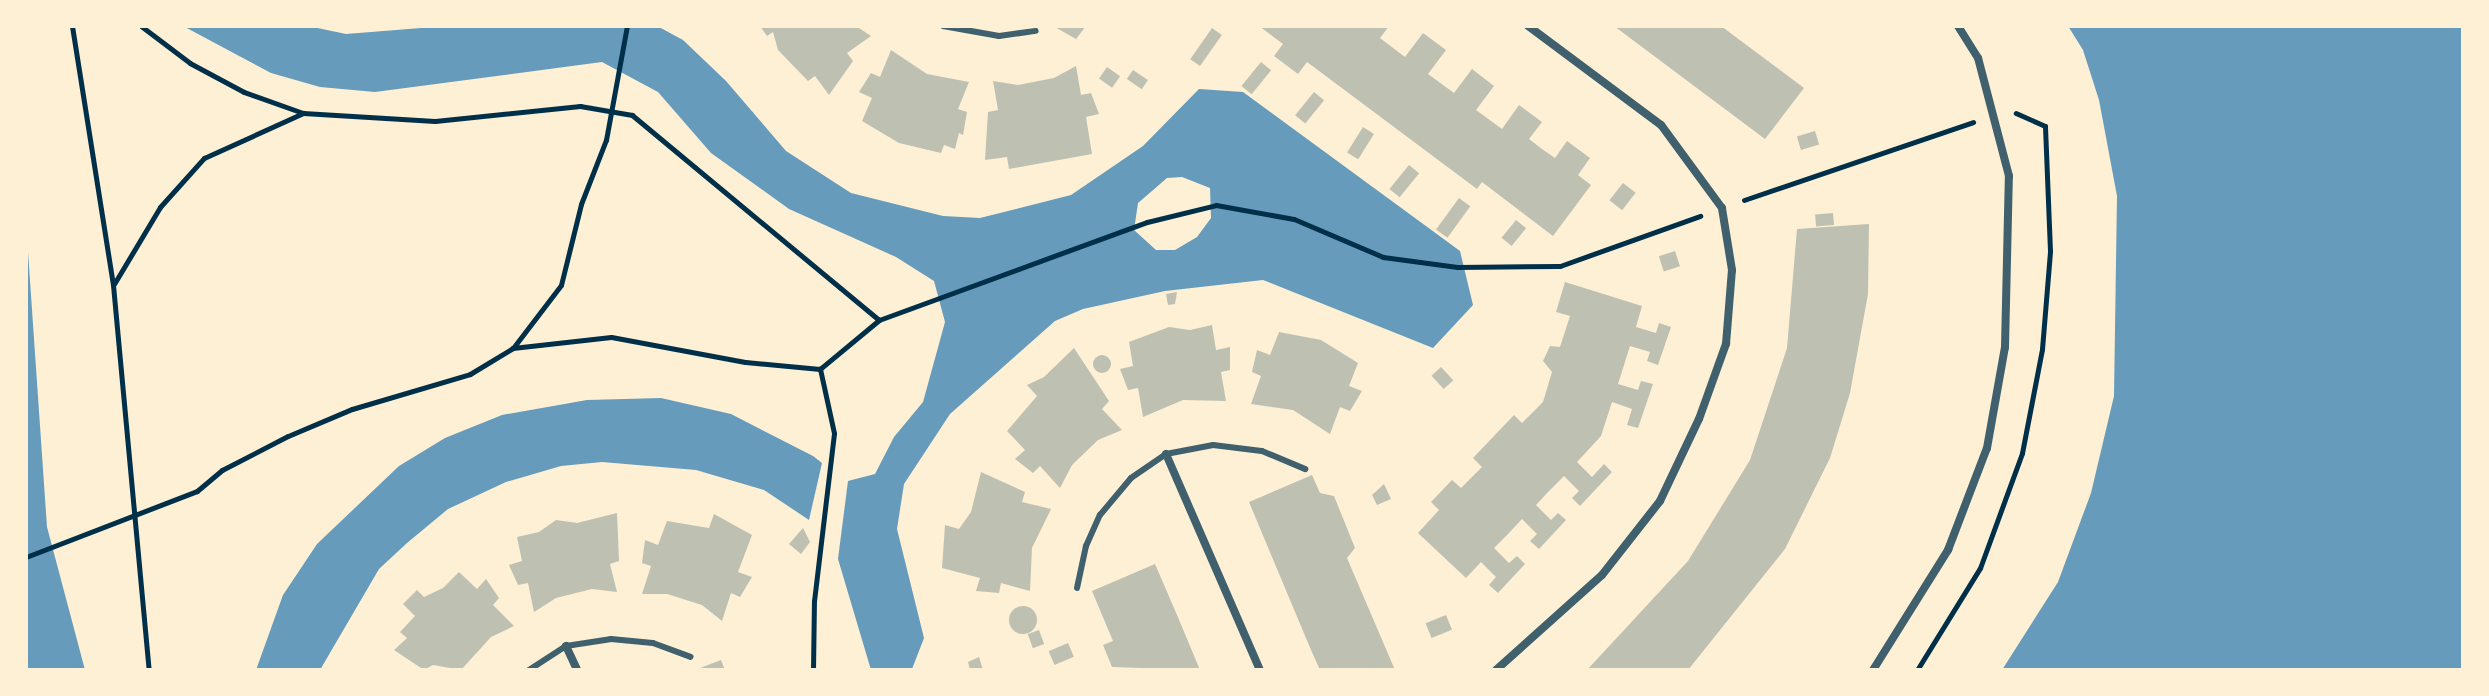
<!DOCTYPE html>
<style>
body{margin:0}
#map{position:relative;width:2489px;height:696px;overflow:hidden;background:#fdf0d5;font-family:"Source Serif 4",serif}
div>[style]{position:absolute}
.water>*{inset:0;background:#669bbc}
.building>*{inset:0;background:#bec0b2;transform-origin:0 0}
.round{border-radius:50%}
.path>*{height:5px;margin:-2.5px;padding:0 2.5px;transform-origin:2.5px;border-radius:2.5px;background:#003049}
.service>*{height:6px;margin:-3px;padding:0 3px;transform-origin:3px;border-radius:3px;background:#3f606c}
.minor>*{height:8px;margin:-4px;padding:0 4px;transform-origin:4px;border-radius:4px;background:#3f606c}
span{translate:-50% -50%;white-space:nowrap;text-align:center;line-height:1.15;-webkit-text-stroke:8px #fdf0d5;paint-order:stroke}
.frame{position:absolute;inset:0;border:28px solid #fdf0d5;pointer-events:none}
</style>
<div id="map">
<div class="water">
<i style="clip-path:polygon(evenodd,183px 26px,308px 26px,346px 34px,446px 26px,657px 26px,683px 40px,726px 81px,786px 151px,851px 193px,943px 216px,980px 218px,1071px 195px,1143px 146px,1199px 89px,1243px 92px,1460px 251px,1473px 305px,1433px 348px,1263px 280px,1165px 291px,1083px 309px,1055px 321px,950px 414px,904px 484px,897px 529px,924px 638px,912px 669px,871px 670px,838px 559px,848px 481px,875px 474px,894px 437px,923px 402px,945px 322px,934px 281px,896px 257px,789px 209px,711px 153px,658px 92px,602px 62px,375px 92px,320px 87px,271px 73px,183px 26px,1182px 177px,1210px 188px,1211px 218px,1197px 237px,1175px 250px,1156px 250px,1134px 230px,1138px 203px,1167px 178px,1182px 177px)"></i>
<i style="clip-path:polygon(2068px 26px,2463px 26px,2463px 670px,2002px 670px,2058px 582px,2091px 493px,2114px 396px,2117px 196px,2099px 100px,2083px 50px)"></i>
<i style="clip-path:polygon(26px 223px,47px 527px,85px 670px,26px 670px)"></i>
<i style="clip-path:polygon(661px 398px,731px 414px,813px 456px,822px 463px,809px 520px,764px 490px,696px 470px,602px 462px,561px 466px,506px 482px,448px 509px,407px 543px,379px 569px,320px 670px,256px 670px,283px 595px,317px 544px,399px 466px,445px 438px,502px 415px,587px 400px)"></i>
</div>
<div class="building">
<i style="clip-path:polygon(760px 26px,856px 26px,871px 36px,847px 53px,853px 61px,829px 95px,815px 76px,808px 81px,778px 50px,773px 32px,767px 36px)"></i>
<i style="clip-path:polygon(1053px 26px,1086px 26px,1076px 39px)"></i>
<i style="clip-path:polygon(1259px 26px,1389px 26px,1380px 38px,1405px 57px,1423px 33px,1446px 50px,1428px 74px,1454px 93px,1472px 69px,1494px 86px,1476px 110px,1502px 129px,1519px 105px,1542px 122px,1529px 139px,1542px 149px,1555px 158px,1567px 141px,1590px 158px,1578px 175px,1591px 185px,1553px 236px,1482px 182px,1477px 189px,1307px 62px,1298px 74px,1274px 56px,1283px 44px)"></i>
<i style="clip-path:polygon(1614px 26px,1721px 26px,1804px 88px,1765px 139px)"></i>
<i style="left:1212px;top:28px;width:12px;height:38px;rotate:35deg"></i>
<i style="clip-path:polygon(891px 50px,927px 74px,969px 82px,958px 109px,967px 112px,963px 135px,959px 133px,955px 149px,944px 145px,941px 153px,899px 143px,862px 121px,872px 98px,859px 92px,871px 73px,880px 77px)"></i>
<i style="left:1261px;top:62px;width:13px;height:31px;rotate:39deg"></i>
<i style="clip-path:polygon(1076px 66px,1081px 95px,1091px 93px,1099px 114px,1086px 117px,1092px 154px,1009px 169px,1007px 157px,985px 160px,988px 112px,998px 110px,993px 81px,1018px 85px,1054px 78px)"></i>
<i style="left:1107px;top:67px;width:16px;height:14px;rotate:35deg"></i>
<i style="left:1133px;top:70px;width:18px;height:11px;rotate:34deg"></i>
<i style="left:1314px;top:92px;width:13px;height:30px;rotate:39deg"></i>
<i style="left:1363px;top:127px;width:13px;height:30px;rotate:32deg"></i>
<i style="left:1815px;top:131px;width:14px;height:19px;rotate:73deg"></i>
<i style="left:1409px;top:165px;width:13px;height:31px;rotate:39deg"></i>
<i style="left:1623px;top:183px;width:16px;height:22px;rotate:38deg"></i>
<i style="left:1459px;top:198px;width:14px;height:39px;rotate:36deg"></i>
<i style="left:1833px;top:213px;width:12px;height:18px;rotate:85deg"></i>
<i style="left:1516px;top:220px;width:13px;height:23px;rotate:39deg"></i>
<i style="clip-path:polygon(1869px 224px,1868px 294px,1850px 393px,1830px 458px,1785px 549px,1688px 670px,1587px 670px,1688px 561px,1750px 460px,1787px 348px,1797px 229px)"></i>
<i style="left:1675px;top:251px;width:16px;height:17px;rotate:72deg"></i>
<i style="clip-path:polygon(1565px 282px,1642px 306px,1636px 327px,1656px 333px,1659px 323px,1671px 327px,1658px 365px,1647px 361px,1650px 352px,1630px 346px,1618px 384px,1638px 390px,1641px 381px,1653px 384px,1638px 428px,1627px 425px,1632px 409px,1612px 402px,1601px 436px,1577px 462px,1592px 477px,1604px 464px,1612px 472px,1580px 506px,1572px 498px,1579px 491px,1564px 476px,1549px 491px,1536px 505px,1551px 520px,1558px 513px,1566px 520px,1539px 549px,1530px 541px,1537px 534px,1522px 519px,1508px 534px,1494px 548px,1509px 563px,1517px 556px,1525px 564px,1498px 593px,1489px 585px,1496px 577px,1481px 562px,1466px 578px,1418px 533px,1439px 510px,1431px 502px,1452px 480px,1461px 488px,1482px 467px,1473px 458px,1514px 415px,1522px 423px,1543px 402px,1552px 372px,1543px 361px,1550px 346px,1560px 347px,1570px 316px,1556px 312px)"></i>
<i style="clip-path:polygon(1177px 292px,1175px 304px,1168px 305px,1166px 294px)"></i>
<i style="clip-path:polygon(1212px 325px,1216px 350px,1230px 347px,1230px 370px,1221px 372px,1226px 401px,1183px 400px,1143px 417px,1138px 388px,1128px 390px,1120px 369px,1133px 366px,1129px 342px,1169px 327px,1190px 330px)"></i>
<i style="clip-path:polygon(1279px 332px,1321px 340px,1358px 363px,1349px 386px,1362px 391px,1350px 411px,1340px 407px,1330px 434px,1293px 410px,1251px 404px,1261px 376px,1252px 372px,1257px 350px,1270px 355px)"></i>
<i style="clip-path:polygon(1074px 348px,1109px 401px,1102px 409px,1122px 430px,1098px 440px,1072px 465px,1060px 488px,1040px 466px,1033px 473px,1015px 459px,1025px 450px,1007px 431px,1037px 396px,1027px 385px,1044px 377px)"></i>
<i class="round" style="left:1093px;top:355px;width:18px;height:18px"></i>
<i style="left:1441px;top:367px;width:18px;height:13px;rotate:47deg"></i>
<i style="clip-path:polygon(981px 472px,1025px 492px,1022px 502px,1051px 509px,1032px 548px,1030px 591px,1001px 583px,999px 593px,976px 591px,980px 578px,942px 568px,945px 525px,959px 529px,971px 512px)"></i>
<i style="clip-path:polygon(1312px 475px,1320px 493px,1334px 496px,1355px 548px,1347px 558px,1395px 670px,1320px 670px,1311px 650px,1249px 502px)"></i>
<i style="clip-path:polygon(1384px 484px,1391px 499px,1377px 505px,1372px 495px)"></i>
<i style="clip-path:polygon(617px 513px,619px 561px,610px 564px,617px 592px,592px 589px,556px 598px,534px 612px,528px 583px,518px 585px,509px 565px,522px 561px,517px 537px,539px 532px,556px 520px,577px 523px)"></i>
<i style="clip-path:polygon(714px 514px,752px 535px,738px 572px,752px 577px,740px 597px,731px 593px,722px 621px,702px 605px,667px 594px,642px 594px,651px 566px,642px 563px,645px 540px,658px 545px,667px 521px,709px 528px)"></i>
<i style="clip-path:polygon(803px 528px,810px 542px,801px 554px,789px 544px)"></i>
<i style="clip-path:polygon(1155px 564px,1177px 615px,1200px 670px,1112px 667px,1103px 645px,1113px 641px,1092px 591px)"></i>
<i style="clip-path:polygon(459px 572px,477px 589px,486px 579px,499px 598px,493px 605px,514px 626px,491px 637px,461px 670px,433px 665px,424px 670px,394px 650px,407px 638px,400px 632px,415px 616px,403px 604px,417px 590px,424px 597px,443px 588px)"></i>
<i class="round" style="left:1009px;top:606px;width:28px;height:28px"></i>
<i style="left:1446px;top:615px;width:16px;height:22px;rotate:68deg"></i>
<i style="left:1039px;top:630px;width:15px;height:12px;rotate:70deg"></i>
<i style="left:1068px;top:643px;width:15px;height:21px;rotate:67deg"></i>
<i style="clip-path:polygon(979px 657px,983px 670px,970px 670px,968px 662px)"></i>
<i style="clip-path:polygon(721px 660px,725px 670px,695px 670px)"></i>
</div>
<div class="path">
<i style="left:72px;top:26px;width:262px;rotate:81deg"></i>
<i style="left:113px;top:285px;width:387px;rotate:84.7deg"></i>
<i style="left:303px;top:113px;width:132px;rotate:3.5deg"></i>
<i style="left:435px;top:121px;width:146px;rotate:-5.9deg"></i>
<i style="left:580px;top:106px;width:53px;rotate:9.8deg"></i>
<i style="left:632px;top:115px;width:321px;rotate:39.7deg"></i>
<i style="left:879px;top:320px;width:77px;rotate:140.3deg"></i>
<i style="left:820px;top:369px;width:75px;rotate:-174.7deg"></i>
<i style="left:745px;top:362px;width:136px;rotate:-169.4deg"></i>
<i style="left:611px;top:337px;width:99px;rotate:173.6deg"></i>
<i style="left:1744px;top:200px;width:242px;rotate:-18.8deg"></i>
<i style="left:114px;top:284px;width:90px;rotate:-59.1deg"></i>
<i style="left:160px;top:207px;width:66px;rotate:-48.1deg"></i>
<i style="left:204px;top:158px;width:109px;rotate:-24.4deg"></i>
<i style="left:303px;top:113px;width:63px;rotate:-160.4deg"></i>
<i style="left:244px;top:92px;width:61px;rotate:-151.8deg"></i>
<i style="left:190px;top:63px;width:61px;rotate:-142.9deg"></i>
<i style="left:879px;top:320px;width:285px;rotate:-20.1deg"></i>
<i style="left:1147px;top:222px;width:71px;rotate:-13.8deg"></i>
<i style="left:1216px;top:205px;width:79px;rotate:10.2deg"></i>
<i style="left:1294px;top:219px;width:97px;rotate:23.1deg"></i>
<i style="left:1383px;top:257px;width:75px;rotate:7.7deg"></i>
<i style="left:1457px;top:267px;width:103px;rotate:-0.6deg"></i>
<i style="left:1560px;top:266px;width:149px;rotate:-19.7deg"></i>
<i style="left:26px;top:557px;width:183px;rotate:-21.1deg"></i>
<i style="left:197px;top:491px;width:33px;rotate:-40deg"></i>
<i style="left:222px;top:470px;width:74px;rotate:-27.3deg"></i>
<i style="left:288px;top:436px;width:69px;rotate:-22.9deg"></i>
<i style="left:352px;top:409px;width:123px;rotate:-16.5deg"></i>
<i style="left:470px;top:374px;width:50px;rotate:-31.2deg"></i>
<i style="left:513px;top:348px;width:79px;rotate:-52.7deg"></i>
<i style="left:561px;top:285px;width:83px;rotate:-76.1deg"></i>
<i style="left:581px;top:204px;width:69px;rotate:-68.7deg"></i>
<i style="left:606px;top:140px;width:116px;rotate:-79.6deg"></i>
<i style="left:813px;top:670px;width:69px;rotate:-89.2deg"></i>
<i style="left:814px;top:601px;width:169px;rotate:-83.2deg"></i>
<i style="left:834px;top:433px;width:66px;rotate:-102.3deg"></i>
<i style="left:1917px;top:670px;width:120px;rotate:-58.3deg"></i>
<i style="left:1980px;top:568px;width:122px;rotate:-69.9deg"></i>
<i style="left:2022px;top:453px;width:106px;rotate:-79.1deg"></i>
<i style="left:2042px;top:349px;width:98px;rotate:-85.3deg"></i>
<i style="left:2050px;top:251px;width:125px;rotate:-92.3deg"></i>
<i style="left:2045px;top:126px;width:32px;rotate:-156deg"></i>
</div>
<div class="service">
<i style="left:943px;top:26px;width:57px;rotate:10.1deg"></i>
<i style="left:999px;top:36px;width:37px;rotate:-8deg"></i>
<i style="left:1077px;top:588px;width:43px;rotate:-77.9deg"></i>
<i style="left:1086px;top:546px;width:34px;rotate:-66deg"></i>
<i style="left:1100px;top:515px;width:48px;rotate:-50deg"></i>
<i style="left:1131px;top:478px;width:42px;rotate:-34.4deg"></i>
<i style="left:1166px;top:454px;width:48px;rotate:-10.8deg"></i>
<i style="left:1213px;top:445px;width:49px;rotate:7deg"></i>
<i style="left:1262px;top:451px;width:47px;rotate:22.7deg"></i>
<i style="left:529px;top:670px;width:44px;rotate:-33deg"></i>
<i style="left:566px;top:646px;width:46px;rotate:-8.8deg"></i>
<i style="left:611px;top:639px;width:42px;rotate:5.4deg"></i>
<i style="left:653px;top:643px;width:40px;rotate:20.2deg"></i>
</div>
<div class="minor">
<i style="left:1166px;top:454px;width:236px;rotate:66.5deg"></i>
<i style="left:566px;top:646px;width:26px;rotate:65deg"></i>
<i style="left:1496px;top:670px;width:142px;rotate:-41.9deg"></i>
<i style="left:1602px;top:575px;width:94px;rotate:-51.9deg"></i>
<i style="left:1660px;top:501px;width:91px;rotate:-64.6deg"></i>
<i style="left:1699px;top:419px;width:80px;rotate:-70.2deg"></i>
<i style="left:1726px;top:344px;width:74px;rotate:-85.4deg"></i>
<i style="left:1732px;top:270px;width:63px;rotate:-99.2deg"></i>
<i style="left:1722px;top:208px;width:103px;rotate:-126.3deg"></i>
<i style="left:1661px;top:125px;width:166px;rotate:-143.3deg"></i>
<i style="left:1873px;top:670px;width:142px;rotate:-58deg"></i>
<i style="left:1948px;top:550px;width:109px;rotate:-69.1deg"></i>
<i style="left:1987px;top:448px;width:103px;rotate:-79.9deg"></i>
<i style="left:2005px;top:347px;width:171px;rotate:-88.7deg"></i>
<i style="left:2009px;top:176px;width:122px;rotate:-104.7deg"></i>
<i style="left:1978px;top:58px;width:38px;rotate:-122deg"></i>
</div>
<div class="frame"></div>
</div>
